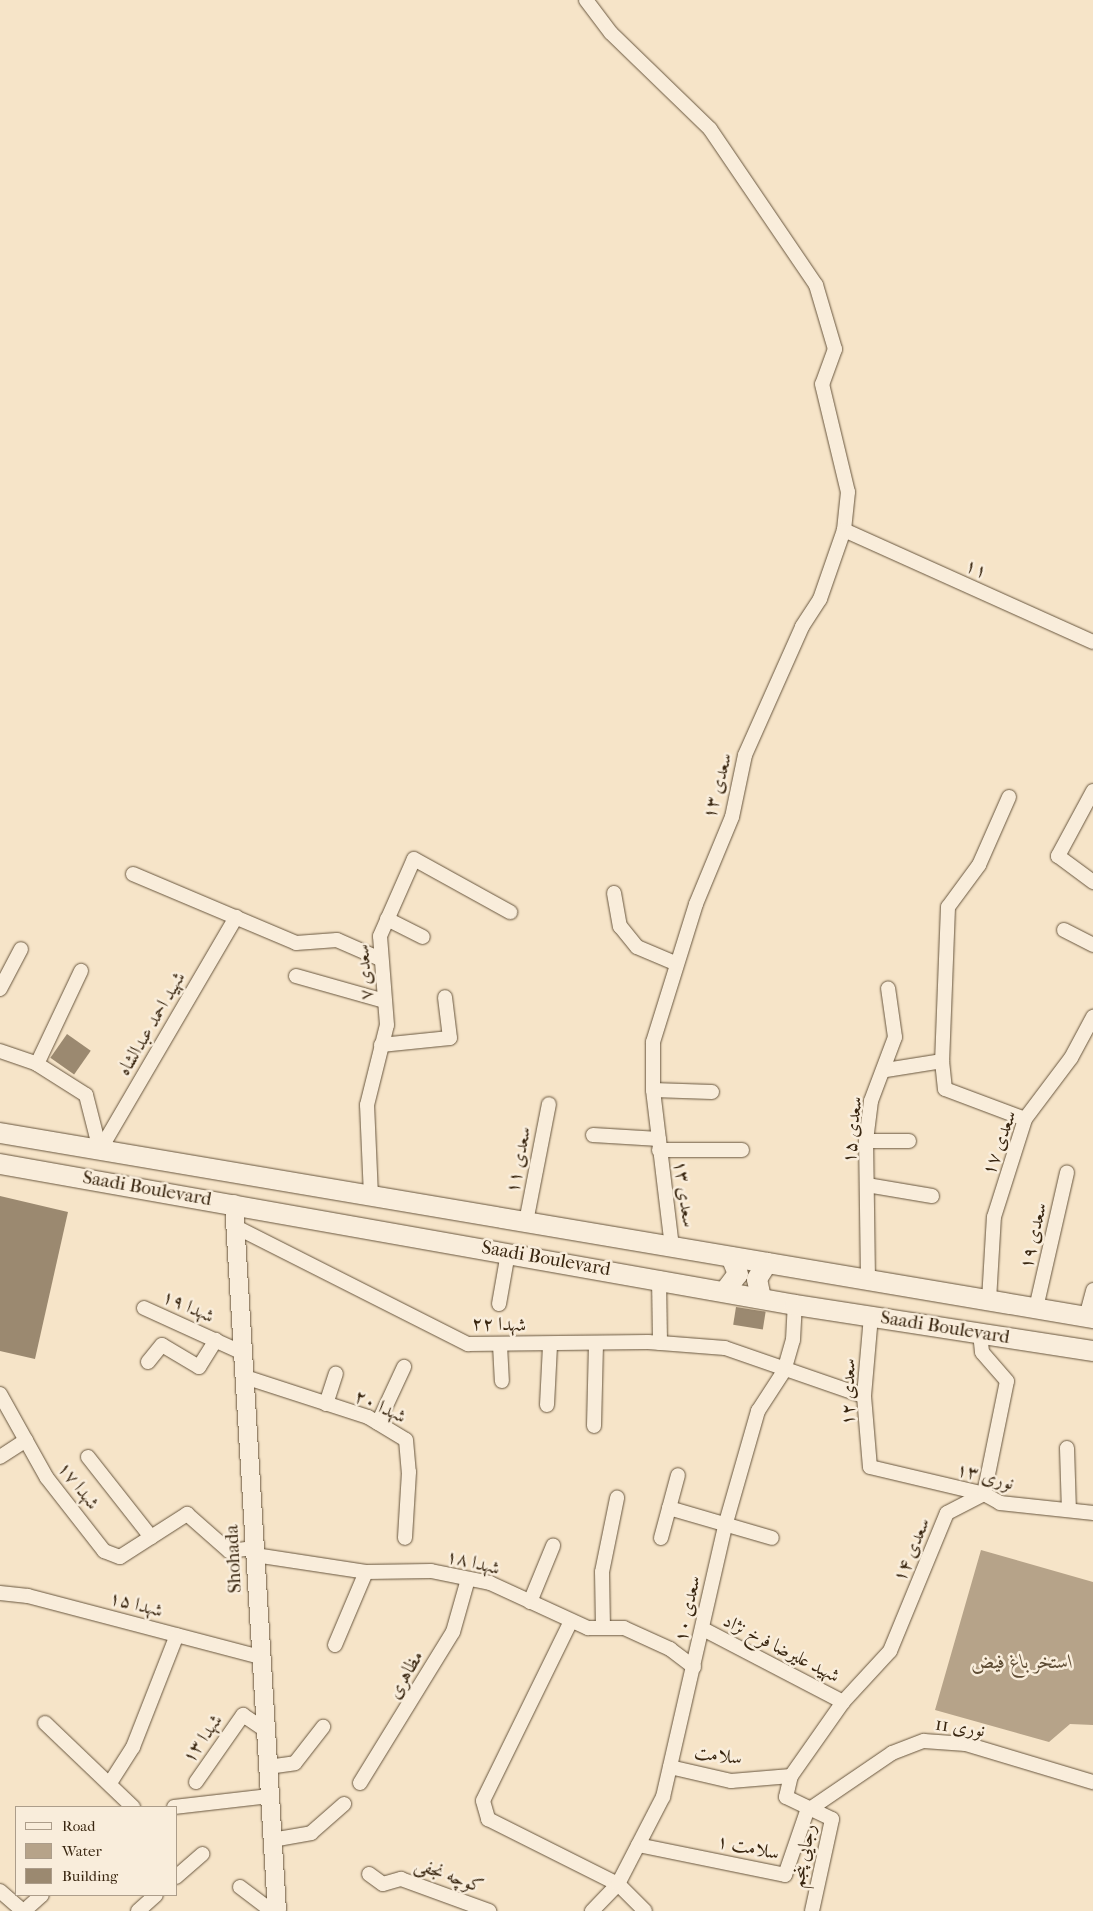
<!DOCTYPE html>
<meta charset="utf-8">
<style>
body{margin:0}
#map{position:relative;width:1093px;height:1911px;overflow:hidden;background:#f6e4c8;font-family:"IM FELL French Canon",Amiri,serif}
div>[style]{position:absolute}
.water>*{inset:0;background:#b6a389}
.building>*{inset:0;background:#9b8970;transform-origin:0 0}
.roads{filter:drop-shadow(0 0 1px #68563e) drop-shadow(0 0 1px #68563e)}
.minor>*{height:14px;margin:-7px;padding:0 7px;transform-origin:7px;border-radius:7px;background:#f9eddb}
.tertiary>*{height:18px;margin:-9px;padding:0 9px;transform-origin:9px;border-radius:9px;background:#f9eddb}
.secondary>*{height:20px;margin:-10px;padding:0 10px;transform-origin:10px;border-radius:10px;background:#f9eddb}
span{translate:-50% -50%;white-space:nowrap;text-align:center;line-height:1.15;-webkit-text-stroke:5px #f9eddb;paint-order:stroke}
.street-label{font-size:19px;color:#392610}
.water-label{font-size:20px;color:#5e4c34;font-style:italic}
.legend{position:absolute;left:15px;top:1806px;width:162px;height:90px;box-sizing:border-box;background:#f9eddb;border:1px solid #ac9d8a;margin:0;padding:6px 9px;list-style:none;font-size:15px;color:#392610}
.legend li{display:flex;align-items:center;gap:10px;height:25px}
.legend b{width:25px;border:1px solid #ac9d8a}
</style>
<div id="map">
<div class="water">
<i style="clip-path:polygon(981px 1550px,1093px 1582px,1093px 1725px,1070px 1724px,1049px 1742px,935px 1710px)"></i>
</div>
<div class="building">
<i style="left:67px;top:1034px;width:29px;height:29px;rotate:35deg"></i>
<i style="clip-path:polygon(0 1196px,68px 1212px,35px 1359px,0 1351px)"></i>
<i style="left:736px;top:1307px;width:30px;height:18px;rotate:9deg"></i>
</div>
<div class="roads">
<div class="minor">
<i style="left:586px;top:0;width:41px;rotate:52.9deg"></i>
<i style="left:611px;top:33px;width:138px;rotate:44.1deg"></i>
<i style="left:710px;top:129px;width:189px;rotate:55.8deg"></i>
<i style="left:816px;top:285px;width:67px;rotate:73.5deg"></i>
<i style="left:835px;top:349px;width:37px;rotate:110deg"></i>
<i style="left:822px;top:384px;width:111px;rotate:76.5deg"></i>
<i style="left:848px;top:492px;width:38px;rotate:96deg"></i>
<i style="left:844px;top:530px;width:73px;rotate:109.2deg"></i>
<i style="left:820px;top:599px;width:33px;rotate:123deg"></i>
<i style="left:802px;top:627px;width:140px;rotate:114deg"></i>
<i style="left:745px;top:755px;width:63px;rotate:101.8deg"></i>
<i style="left:732px;top:817px;width:94px;rotate:112.5deg"></i>
<i style="left:696px;top:904px;width:145px;rotate:107.3deg"></i>
<i style="left:653px;top:1042px;width:48px;rotate:90deg"></i>
<i style="left:653px;top:1090px;width:158px;rotate:83.1deg"></i>
<i style="left:844px;top:530px;width:273px;rotate:24.2deg"></i>
<i style="left:1093px;top:791px;width:74px;rotate:118.3deg"></i>
<i style="left:1058px;top:856px;width:44px;rotate:36.6deg"></i>
<i style="left:1009px;top:797px;width:74px;rotate:113.8deg"></i>
<i style="left:979px;top:865px;width:52px;rotate:126.4deg"></i>
<i style="left:948px;top:907px;width:154px;rotate:92.2deg"></i>
<i style="left:942px;top:1061px;width:28px;rotate:84deg"></i>
<i style="left:945px;top:1089px;width:85px;rotate:20.6deg"></i>
<i style="left:133px;top:874px;width:177px;rotate:22.9deg"></i>
<i style="left:296px;top:943px;width:41px;rotate:-4.2deg"></i>
<i style="left:337px;top:940px;width:47px;rotate:23.8deg"></i>
<i style="left:614px;top:893px;width:34px;rotate:80deg"></i>
<i style="left:620px;top:926px;width:27px;rotate:51deg"></i>
<i style="left:637px;top:947px;width:43px;rotate:23deg"></i>
<i style="left:387px;top:919px;width:40px;rotate:26.6deg"></i>
<i style="left:1064px;top:930px;width:33px;rotate:27deg"></i>
<i style="left:296px;top:976px;width:92px;rotate:15.7deg"></i>
<i style="left:0;top:989px;width:45px;rotate:-62.3deg"></i>
<i style="left:381px;top:1045px;width:69px;rotate:-5.8deg"></i>
<i style="left:450px;top:1038px;width:41px;rotate:-97deg"></i>
<i style="left:0;top:1051px;width:39px;rotate:19deg"></i>
<i style="left:37px;top:1064px;width:58px;rotate:32.3deg"></i>
<i style="left:86px;top:1095px;width:57px;rotate:75.7deg"></i>
<i style="left:37px;top:1064px;width:103px;rotate:-64.7deg"></i>
<i style="left:886px;top:1070px;width:57px;rotate:-9.1deg"></i>
<i style="left:653px;top:1090px;width:59px;rotate:1.9deg"></i>
<i style="left:593px;top:1135px;width:66px;rotate:3.5deg"></i>
<i style="left:866px;top:1141px;width:43px"></i>
<i style="left:100px;top:1150px;width:270px;rotate:-59.7deg"></i>
<i style="left:659px;top:1150px;width:83px"></i>
<i style="left:867px;top:1185px;width:66px;rotate:9.6deg"></i>
<i style="left:371px;top:1196px;width:91px;rotate:-92.5deg"></i>
<i style="left:367px;top:1105px;width:82px;rotate:-76deg"></i>
<i style="left:387px;top:1025px;width:89px;rotate:-94.5deg"></i>
<i style="left:380px;top:936px;width:84px;rotate:-66.2deg"></i>
<i style="left:414px;top:859px;width:110px;rotate:28.9deg"></i>
<i style="left:526px;top:1222px;width:120px;rotate:-79deg"></i>
<i style="left:236px;top:1227px;width:260px;rotate:26.8deg"></i>
<i style="left:468px;top:1344px;width:180px;rotate:-0.6deg"></i>
<i style="left:648px;top:1342px;width:77px;rotate:4.5deg"></i>
<i style="left:725px;top:1348px;width:147px;rotate:19.1deg"></i>
<i style="left:659px;top:1278px;width:65px;rotate:89.1deg"></i>
<i style="left:868px;top:1280px;width:139px;rotate:-90.8deg"></i>
<i style="left:866px;top:1141px;width:40px;rotate:-82.9deg"></i>
<i style="left:871px;top:1101px;width:68px;rotate:-69.4deg"></i>
<i style="left:895px;top:1037px;width:49px;rotate:-98.1deg"></i>
<i style="left:989px;top:1300px;width:83px;rotate:-86.6deg"></i>
<i style="left:994px;top:1217px;width:103px;rotate:-72.4deg"></i>
<i style="left:1025px;top:1119px;width:76px;rotate:-53deg"></i>
<i style="left:1071px;top:1058px;width:47px;rotate:-61.8deg"></i>
<i style="left:499px;top:1304px;width:52px;rotate:-80deg"></i>
<i style="left:144px;top:1308px;width:109px;rotate:24.4deg"></i>
<i style="left:1036px;top:1308px;width:139px;rotate:-77.1deg"></i>
<i style="left:871px;top:1316px;width:80px;rotate:95deg"></i>
<i style="left:864px;top:1396px;width:71px;rotate:85.2deg"></i>
<i style="left:870px;top:1467px;width:117px;rotate:13.3deg"></i>
<i style="left:984px;top:1494px;width:18px;rotate:29deg"></i>
<i style="left:1000px;top:1503px;width:94px;rotate:6.1deg"></i>
<i style="left:1086px;top:1317px;width:28px;rotate:-75deg"></i>
<i style="left:500px;top:1345px;width:36px;rotate:87deg"></i>
<i style="left:148px;top:1362px;width:22px;rotate:-51deg"></i>
<i style="left:162px;top:1345px;width:43px;rotate:30.7deg"></i>
<i style="left:199px;top:1367px;width:32px;rotate:-58deg"></i>
<i style="left:245px;top:1377px;width:129px;rotate:18deg"></i>
<i style="left:368px;top:1417px;width:44px;rotate:31.2deg"></i>
<i style="left:406px;top:1440px;width:32px;rotate:85deg"></i>
<i style="left:409px;top:1472px;width:66px;rotate:93.5deg"></i>
<i style="left:0;top:1394px;width:96px;rotate:60.8deg"></i>
<i style="left:47px;top:1478px;width:93px;rotate:52deg"></i>
<i style="left:104px;top:1551px;width:17px;rotate:21deg"></i>
<i style="left:120px;top:1557px;width:80px;rotate:-32.7deg"></i>
<i style="left:187px;top:1514px;width:56px;rotate:41.4deg"></i>
<i style="left:229px;top:1551px;width:26px;rotate:-7deg"></i>
<i style="left:326px;top:1404px;width:32px;rotate:-72deg"></i>
<i style="left:547px;top:1405px;width:60px;rotate:-87.1deg"></i>
<i style="left:378px;top:1423px;width:62px;rotate:-65.1deg"></i>
<i style="left:594px;top:1426px;width:82px;rotate:-88.6deg"></i>
<i style="left:1067px;top:1448px;width:62px;rotate:88.2deg"></i>
<i style="left:0;top:1457px;width:31px;rotate:-33deg"></i>
<i style="left:88px;top:1457px;width:102px;rotate:51.8deg"></i>
<i style="left:669px;top:1508px;width:107px;rotate:16.2deg"></i>
<i style="left:661px;top:1538px;width:65px;rotate:-74.9deg"></i>
<i style="left:255px;top:1555px;width:112px;rotate:8.7deg"></i>
<i style="left:366px;top:1572px;width:65px;rotate:-0.9deg"></i>
<i style="left:431px;top:1571px;width:60px;rotate:11.5deg"></i>
<i style="left:490px;top:1583px;width:108px;rotate:24.7deg"></i>
<i style="left:588px;top:1628px;width:36px"></i>
<i style="left:624px;top:1628px;width:51px;rotate:24.5deg"></i>
<i style="left:670px;top:1649px;width:30px;rotate:37deg"></i>
<i style="left:0;top:1593px;width:28px;rotate:6deg"></i>
<i style="left:28px;top:1596px;width:241px;rotate:14.7deg"></i>
<i style="left:530px;top:1602px;width:61px;rotate:-67.7deg"></i>
<i style="left:571px;top:1621px;width:200px;rotate:116.1deg"></i>
<i style="left:483px;top:1801px;width:19px;rotate:74deg"></i>
<i style="left:488px;top:1819px;width:145px;rotate:26.6deg"></i>
<i style="left:618px;top:1884px;width:38px;rotate:45deg"></i>
<i style="left:603px;top:1628px;width:56px;rotate:-91deg"></i>
<i style="left:602px;top:1572px;width:76px;rotate:-78.5deg"></i>
<i style="left:703px;top:1629px;width:158px;rotate:27.5deg"></i>
<i style="left:335px;top:1645px;width:79px;rotate:-67deg"></i>
<i style="left:45px;top:1723px;width:122px;rotate:43.7deg"></i>
<i style="left:268px;top:1767px;width:27px;rotate:-8deg"></i>
<i style="left:295px;top:1763px;width:46px;rotate:-52.1deg"></i>
<i style="left:670px;top:1767px;width:63px;rotate:12.9deg"></i>
<i style="left:731px;top:1781px;width:60px;rotate:-4.8deg"></i>
<i style="left:196px;top:1782px;width:82px;rotate:-55deg"></i>
<i style="left:243px;top:1715px;width:27px;rotate:34deg"></i>
<i style="left:110px;top:1783px;width:43px;rotate:-57.4deg"></i>
<i style="left:133px;top:1747px;width:120px;rotate:-68.6deg"></i>
<i style="left:360px;top:1783px;width:177px;rotate:-58.4deg"></i>
<i style="left:453px;top:1632px;width:55px;rotate:-74.2deg"></i>
<i style="left:174px;top:1807px;width:96px;rotate:-6.6deg"></i>
<i style="left:272px;top:1840px;width:40px;rotate:-10deg"></i>
<i style="left:311px;top:1833px;width:44px;rotate:-41.3deg"></i>
<i style="left:638px;top:1845px;width:150px;rotate:11.5deg"></i>
<i style="left:785px;top:1875px;width:68px;rotate:-71deg"></i>
<i style="left:807px;top:1811px;width:103px;rotate:-34.3deg"></i>
<i style="left:892px;top:1753px;width:34px;rotate:-21deg"></i>
<i style="left:924px;top:1741px;width:42px;rotate:4.1deg"></i>
<i style="left:966px;top:1744px;width:133px;rotate:16.7deg"></i>
<i style="left:369px;top:1874px;width:17px;rotate:36deg"></i>
<i style="left:383px;top:1884px;width:19px;rotate:-16deg"></i>
<i style="left:401px;top:1879px;width:94px;rotate:20deg"></i>
<i style="left:176px;top:1877px;width:35px;rotate:-41deg"></i>
<i style="left:240px;top:1887px;width:40px;rotate:37deg"></i>
<i style="left:0;top:1891px;width:30px;rotate:41deg"></i>
<i style="left:24px;top:1911px;width:24px;rotate:-42deg"></i>
<i style="left:138px;top:1911px;width:24px;rotate:-42deg"></i>
<i style="left:592px;top:1911px;width:37px;rotate:-46deg"></i>
<i style="left:618px;top:1884px;width:98px;rotate:-62.7deg"></i>
<i style="left:663px;top:1797px;width:278px;rotate:-77.1deg"></i>
<i style="left:725px;top:1526px;width:120px;rotate:-74deg"></i>
<i style="left:758px;top:1411px;width:48px;rotate:-57deg"></i>
<i style="left:784px;top:1371px;width:32px;rotate:-74deg"></i>
<i style="left:793px;top:1340px;width:35px;rotate:-87deg"></i>
<i style="left:812px;top:1911px;width:94px;rotate:-77.7deg"></i>
<i style="left:832px;top:1819px;width:51px;rotate:-154.4deg"></i>
<i style="left:786px;top:1797px;width:22px;rotate:-77deg"></i>
<i style="left:791px;top:1776px;width:90px;rotate:-54.9deg"></i>
<i style="left:843px;top:1702px;width:69px;rotate:-47.3deg"></i>
<i style="left:890px;top:1651px;width:149px;rotate:-67.6deg"></i>
<i style="left:947px;top:1513px;width:42px;rotate:-27.2deg"></i>
<i style="left:984px;top:1494px;width:115px;rotate:-78.5deg"></i>
<i style="left:1007px;top:1381px;width:38px;rotate:-131deg"></i>
<i style="left:982px;top:1352px;width:19px;rotate:-96deg"></i>
</div>
<div class="tertiary">
<i style="left:234px;top:1204px;width:708px;rotate:86.52deg"></i>
</div>
<div class="secondary">
<i style="left:0;top:1133px;width:1109px;rotate:9.61deg"></i>
<i style="left:0;top:1164px;width:807px;rotate:10.06deg"></i>
<i style="left:795px;top:1305px;width:302px;rotate:8.8deg"></i>
<i style="left:725px;top:1291px;width:21px;rotate:-53deg"></i>
<i style="left:738px;top:1274px;width:18px;rotate:-112deg"></i>
<i style="left:761px;top:1298px;width:19px;rotate:-102deg"></i>
<i style="left:757px;top:1279px;width:19px;rotate:-58deg"></i>
</div>
</div>
<div class="street-label">
<span style="left:976px;top:569px;rotate:24deg">۱۱</span>
<span style="left:718px;top:786px;rotate:-75deg">سعدی ۱۳</span>
<span style="left:365px;top:972px;rotate:-94deg">سعدی ۷</span>
<span style="left:152px;top:1024px;rotate:-60deg">شهید احمد عبدالشاه</span>
<span style="left:853px;top:1130px;rotate:-84deg">سعدی ۱۵</span>
<span style="left:1000px;top:1143px;rotate:-70deg">سعدی ۱۷</span>
<span style="left:519px;top:1160px;rotate:-79deg">سعدی ۱۱</span>
<span style="left:147px;top:1189px;rotate:10deg">Saadi Boulevard</span>
<span style="left:684px;top:1194px;rotate:82deg">سعدی ۱۳</span>
<span style="left:1034px;top:1236px;rotate:-77deg">سعدی ۱۹</span>
<span style="left:546px;top:1259px;rotate:10deg">Saadi Boulevard</span>
<span style="left:188px;top:1307px;rotate:24deg">شهدا ۱۹</span>
<span style="left:499px;top:1325px;rotate:2deg">شهدا ۲۲</span>
<span style="left:945px;top:1328px;rotate:9deg">Saadi Boulevard</span>
<span style="left:849px;top:1392px;rotate:-89deg">سعدی ۱۲</span>
<span style="left:380px;top:1407px;rotate:25deg">شهدا ۲۰</span>
<span style="left:985px;top:1477px;rotate:15deg">نوری ۱۳</span>
<span style="left:78px;top:1486px;rotate:52deg">شهدا ۱۷</span>
<span style="left:912px;top:1550px;rotate:-67deg">سعدی ۱۴</span>
<span style="left:234px;top:1559px;rotate:-93deg">Shohada</span>
<span style="left:473px;top:1563px;rotate:14deg">شهدا ۱۸</span>
<span style="left:136px;top:1605px;rotate:15deg">شهدا ۱۵</span>
<span style="left:688px;top:1609px;rotate:-78deg">سعدی ۱۰</span>
<span style="left:781px;top:1649px;rotate:27deg">شهید علیرضا فرخ نژاد</span>
<span style="left:406px;top:1675px;rotate:-60deg">مظاهری</span>
<span style="left:960px;top:1728px;rotate:8deg">نوری 11</span>
<span style="left:203px;top:1739px;rotate:-55deg">شهدا ۱۳</span>
<span style="left:718px;top:1756px;rotate:8deg">سلامت</span>
<span style="left:748px;top:1848px;rotate:12deg">سلامت ۱</span>
<span style="left:804px;top:1856px;rotate:-79deg">رجایی پنجم</span>
<span style="left:449px;top:1876px;rotate:20deg">کوچه نجفی</span>
</div>
<div class="water-label">
<span style="left:1022px;top:1661px">استخر باغ فیض</span>
</div>
<ul class="legend">
<li><b style="height:6px;background:#f9eddb"></b>Road</li>
<li><b style="height:14px;background:#b6a389"></b>Water</li>
<li><b style="height:14px;background:#9b8970"></b>Building</li>
</ul>
</div>
